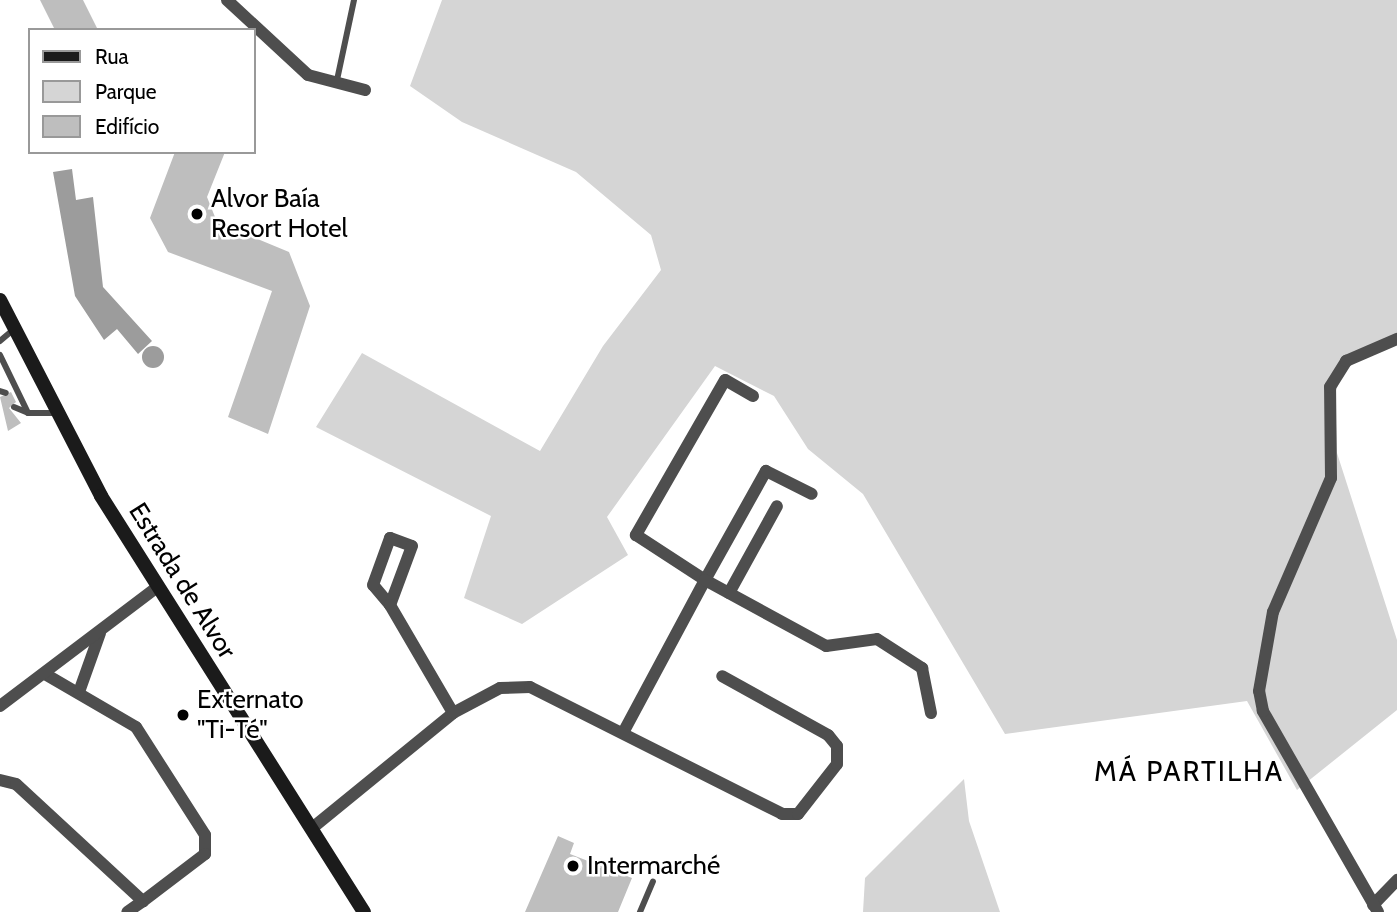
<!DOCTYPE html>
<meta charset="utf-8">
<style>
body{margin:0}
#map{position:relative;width:1397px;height:912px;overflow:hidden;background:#fff;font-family:Cabin,sans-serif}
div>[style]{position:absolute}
.green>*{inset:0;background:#d5d5d5}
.water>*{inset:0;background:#9c9c9c}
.round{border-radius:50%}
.building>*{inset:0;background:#bebebe}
.lane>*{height:6px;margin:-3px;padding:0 3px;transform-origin:3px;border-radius:3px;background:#4e4e4e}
.street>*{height:12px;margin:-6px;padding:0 6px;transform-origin:6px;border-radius:6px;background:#4e4e4e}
.secondary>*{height:14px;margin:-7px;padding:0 7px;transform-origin:7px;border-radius:7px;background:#1b1b1b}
.dots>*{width:19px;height:19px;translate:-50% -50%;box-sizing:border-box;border:4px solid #fff;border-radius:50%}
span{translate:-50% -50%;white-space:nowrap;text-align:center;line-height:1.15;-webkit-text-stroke:5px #fff;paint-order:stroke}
.poi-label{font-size:26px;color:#000}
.left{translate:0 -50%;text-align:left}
.street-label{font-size:26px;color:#000}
.neighbourhood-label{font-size:28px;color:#000;letter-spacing:2px}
.legend{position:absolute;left:28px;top:28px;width:228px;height:126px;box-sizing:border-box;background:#fff;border:2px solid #999;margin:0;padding:9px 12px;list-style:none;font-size:21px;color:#000}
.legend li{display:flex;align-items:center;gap:14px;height:35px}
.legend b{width:35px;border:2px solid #999}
</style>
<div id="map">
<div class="green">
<i style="clip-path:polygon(442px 0,1397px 0,1397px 345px,1359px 359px,1343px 372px,1335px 393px,1337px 453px,1397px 640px,1397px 710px,1297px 790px,1247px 701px,1005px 734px,863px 494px,808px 449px,774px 396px,715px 366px,607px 517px,628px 555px,522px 624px,464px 598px,491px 516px,316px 427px,362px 353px,540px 451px,603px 346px,661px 270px,651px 235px,576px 172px,462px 122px,410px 86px)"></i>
<i style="clip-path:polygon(964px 779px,969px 821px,1000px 912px,863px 912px,865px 878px)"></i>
</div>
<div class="water">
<i style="clip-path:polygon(72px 169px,76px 200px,93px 197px,103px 287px,152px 341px,138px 354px,117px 329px,104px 340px,75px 296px,53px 172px)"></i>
<i class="round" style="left:142px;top:346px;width:22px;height:22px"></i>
</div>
<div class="building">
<i style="clip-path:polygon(40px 0,83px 0,98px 30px,55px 30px)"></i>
<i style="clip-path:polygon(175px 152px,225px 152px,207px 197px,217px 222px,289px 252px,310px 306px,268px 434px,228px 417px,272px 291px,168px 252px,150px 218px)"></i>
<i style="clip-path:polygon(11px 392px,16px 402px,9px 408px,21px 423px,8px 431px,0 397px)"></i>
<i style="clip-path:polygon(558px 836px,574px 843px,570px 854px,632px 878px,618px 912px,525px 912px)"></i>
</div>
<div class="lane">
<i style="left:337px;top:80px;width:82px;rotate:-78deg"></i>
<i style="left:0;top:341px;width:17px;rotate:-40deg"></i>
<i style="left:0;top:355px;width:64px;rotate:64.2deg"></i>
<i style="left:28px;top:413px;width:29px"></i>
<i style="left:0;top:391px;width:6px;rotate:18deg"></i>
<i style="left:14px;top:407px;width:15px;rotate:23deg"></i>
<i style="left:640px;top:912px;width:33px;rotate:-67deg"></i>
</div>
<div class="street">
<i style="left:227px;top:0;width:110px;rotate:42.8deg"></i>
<i style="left:308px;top:75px;width:59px;rotate:14.7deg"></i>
<i style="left:753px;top:396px;width:32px;rotate:-150deg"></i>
<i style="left:725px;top:380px;width:179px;rotate:119.9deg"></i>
<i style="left:636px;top:535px;width:82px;rotate:33.1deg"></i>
<i style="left:705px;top:580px;width:125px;rotate:-60.8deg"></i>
<i style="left:766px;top:471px;width:51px;rotate:26.6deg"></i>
<i style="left:729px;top:593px;width:99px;rotate:-61.1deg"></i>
<i style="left:390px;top:605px;width:26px;rotate:-130deg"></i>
<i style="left:373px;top:585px;width:50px;rotate:-70.1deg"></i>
<i style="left:390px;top:538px;width:23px;rotate:20deg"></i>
<i style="left:412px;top:546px;width:63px;rotate:110.4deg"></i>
<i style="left:390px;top:605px;width:125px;rotate:59.7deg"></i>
<i style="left:45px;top:674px;width:105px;rotate:30.2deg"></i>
<i style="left:136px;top:727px;width:128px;rotate:57.4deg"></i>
<i style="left:205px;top:835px;width:19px;rotate:90deg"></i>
<i style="left:205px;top:854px;width:78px;rotate:142.8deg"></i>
<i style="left:79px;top:692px;width:63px;rotate:-70.4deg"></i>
<i style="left:0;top:706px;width:196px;rotate:-37.1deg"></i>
<i style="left:624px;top:731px;width:171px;rotate:-61.8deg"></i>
<i style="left:705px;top:580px;width:138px;rotate:28.6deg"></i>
<i style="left:826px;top:646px;width:51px;rotate:-7.8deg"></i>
<i style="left:877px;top:639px;width:54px;rotate:32.8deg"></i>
<i style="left:922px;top:668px;width:46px;rotate:78.7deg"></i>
<i style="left:0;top:780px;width:16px;rotate:14deg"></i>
<i style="left:16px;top:784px;width:173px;rotate:42.7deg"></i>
<i style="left:143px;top:901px;width:19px;rotate:145deg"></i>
<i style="left:311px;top:829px;width:183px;rotate:-39.2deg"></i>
<i style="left:453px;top:713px;width:53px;rotate:-28deg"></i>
<i style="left:500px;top:688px;width:30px;rotate:-2deg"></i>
<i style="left:530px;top:687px;width:282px;rotate:26.7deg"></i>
<i style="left:782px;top:814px;width:16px"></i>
<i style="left:798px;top:814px;width:63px;rotate:-52deg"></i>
<i style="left:837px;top:764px;width:18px;rotate:-90deg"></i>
<i style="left:837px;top:746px;width:14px;rotate:-129deg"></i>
<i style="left:828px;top:735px;width:121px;rotate:-150.9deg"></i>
<i style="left:1373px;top:905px;width:35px;rotate:-46deg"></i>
<i style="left:1378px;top:912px;width:232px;rotate:-119.8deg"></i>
<i style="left:1263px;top:711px;width:20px;rotate:-101deg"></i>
<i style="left:1259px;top:691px;width:80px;rotate:-80deg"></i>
<i style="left:1273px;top:612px;width:146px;rotate:-66.6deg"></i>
<i style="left:1331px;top:478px;width:91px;rotate:-90.6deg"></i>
<i style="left:1330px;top:387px;width:31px;rotate:-58deg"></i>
<i style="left:1346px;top:361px;width:56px;rotate:-23.3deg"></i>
</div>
<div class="secondary">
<i style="left:0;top:300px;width:220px;rotate:62.7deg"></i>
<i style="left:101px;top:496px;width:492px;rotate:57.7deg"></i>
</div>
<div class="dots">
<i style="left:197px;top:214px;background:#000"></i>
<i style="left:183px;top:715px;background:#000"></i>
<i style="left:573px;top:866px;background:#000"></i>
</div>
<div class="poi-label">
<span class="left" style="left:211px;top:214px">Alvor Baía<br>Resort Hotel</span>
<span class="left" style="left:197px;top:715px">Externato<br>"Ti-Té"</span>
<span class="left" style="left:587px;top:866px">Intermarché</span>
</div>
<div class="street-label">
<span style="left:182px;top:581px;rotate:58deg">Estrada de Alvor</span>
</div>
<div class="neighbourhood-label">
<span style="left:1189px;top:771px">MÁ PARTILHA</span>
</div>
<ul class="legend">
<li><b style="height:9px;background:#1b1b1b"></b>Rua</li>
<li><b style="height:19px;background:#d5d5d5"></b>Parque</li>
<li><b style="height:19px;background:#bebebe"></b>Edifício</li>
</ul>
</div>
